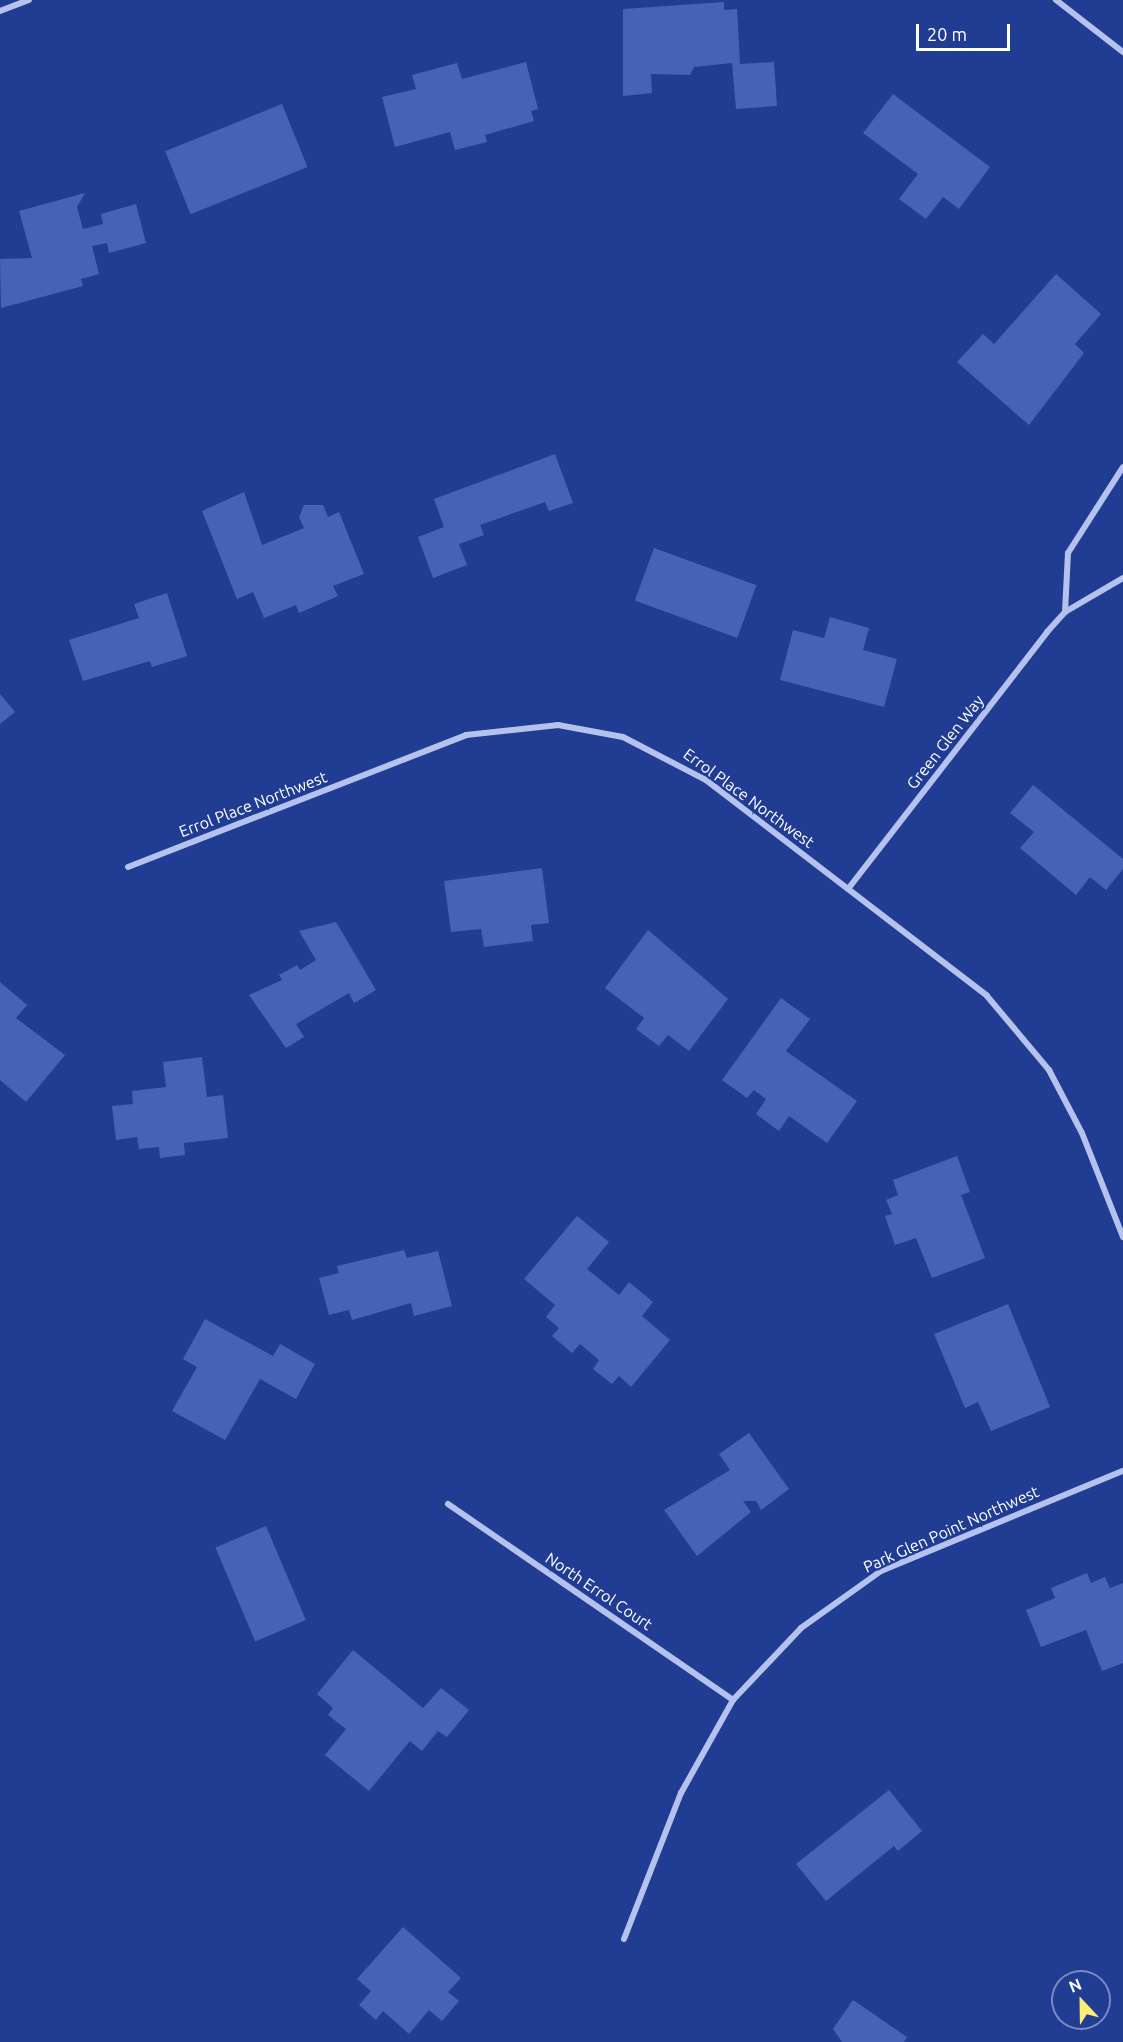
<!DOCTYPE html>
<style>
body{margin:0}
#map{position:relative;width:1123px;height:2042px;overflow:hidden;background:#213c93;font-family:Ubuntu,sans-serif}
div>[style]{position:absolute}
.building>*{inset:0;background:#4662b8;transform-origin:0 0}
.street>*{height:6px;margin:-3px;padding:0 3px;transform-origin:3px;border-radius:3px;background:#b4c2ed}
span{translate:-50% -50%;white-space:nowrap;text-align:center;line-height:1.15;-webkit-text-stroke:4.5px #213c93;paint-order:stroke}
.street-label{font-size:16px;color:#fff}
.north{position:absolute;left:1051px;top:1970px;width:60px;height:60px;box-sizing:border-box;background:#213c93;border:2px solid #7a8abe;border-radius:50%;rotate:338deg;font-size:16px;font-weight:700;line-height:24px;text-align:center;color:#fff}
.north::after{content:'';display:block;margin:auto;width:21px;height:27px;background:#faee75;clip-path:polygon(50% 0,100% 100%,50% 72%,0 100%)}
.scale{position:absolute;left:916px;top:24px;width:94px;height:27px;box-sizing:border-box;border:3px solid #fff;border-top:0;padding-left:8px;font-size:18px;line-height:21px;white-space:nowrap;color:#fff;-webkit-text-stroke:4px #213c93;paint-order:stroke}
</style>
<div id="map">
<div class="building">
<i style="clip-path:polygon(724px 2px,724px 10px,737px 9px,740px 64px,774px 62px,777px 106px,736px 109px,732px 63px,694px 67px,690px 75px,651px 74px,652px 93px,623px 96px,623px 9px)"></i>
<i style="clip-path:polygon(526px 62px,538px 109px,531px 111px,534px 121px,485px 135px,487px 142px,455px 150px,450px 132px,395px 147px,382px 97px,416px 89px,412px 75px,457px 63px,462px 79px)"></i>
<i style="clip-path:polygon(893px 94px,990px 167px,959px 209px,943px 197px,926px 219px,899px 199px,918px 174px,863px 133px)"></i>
<i style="left:282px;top:104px;width:68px;height:126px;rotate:68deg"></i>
<i style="clip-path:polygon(85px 193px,77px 207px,83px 229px,103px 224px,101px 214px,136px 204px,146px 243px,109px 253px,107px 243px,92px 246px,99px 274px,81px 279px,83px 286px,1px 308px,0 259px,32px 258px,19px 211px)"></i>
<i style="clip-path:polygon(1056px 274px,1101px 314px,1075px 344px,1084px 353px,1029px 425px,957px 362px,983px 334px,994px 344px)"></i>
<i style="clip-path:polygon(555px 454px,573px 503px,549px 511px,545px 502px,480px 525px,484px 535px,459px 544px,467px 565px,433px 578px,418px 537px,444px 527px,434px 499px)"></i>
<i style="clip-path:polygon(244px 492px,262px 545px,304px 528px,299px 517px,304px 505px,323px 505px,328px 517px,339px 512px,364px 574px,333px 586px,338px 596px,299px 613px,296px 605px,264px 618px,253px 592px,237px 599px,202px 511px)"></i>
<i style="left:654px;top:548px;width:109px;height:56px;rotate:20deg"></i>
<i style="clip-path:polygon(167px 593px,187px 656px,152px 667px,150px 661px,83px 681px,69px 640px,139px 618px,134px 604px)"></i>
<i style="clip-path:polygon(830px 617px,869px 628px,863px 650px,897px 659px,884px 707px,780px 680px,793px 630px,824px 638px)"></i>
<i style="clip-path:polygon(0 694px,15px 712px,0 724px)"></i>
<i style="clip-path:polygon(1033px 785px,1123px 859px,1123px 869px,1106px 890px,1090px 877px,1076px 895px,1020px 848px,1034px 832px,1010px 813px)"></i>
<i style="clip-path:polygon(542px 868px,549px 923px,531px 925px,533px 941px,484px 947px,481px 929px,451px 932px,444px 881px)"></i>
<i style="clip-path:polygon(336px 922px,376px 990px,354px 1003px,349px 993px,296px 1024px,304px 1037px,286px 1048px,249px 995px,282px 980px,279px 975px,297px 965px,300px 970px,316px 960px,299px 931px)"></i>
<i style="clip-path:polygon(648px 930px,728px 999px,689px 1051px,668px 1035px,659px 1046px,636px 1029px,644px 1018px,605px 988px)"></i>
<i style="clip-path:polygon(0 982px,27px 1005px,16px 1018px,65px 1055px,26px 1102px,0 1080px)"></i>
<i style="clip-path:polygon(781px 998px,810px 1019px,786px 1051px,857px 1101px,827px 1143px,789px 1116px,779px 1131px,756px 1114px,766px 1099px,754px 1090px,747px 1098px,722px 1080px)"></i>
<i style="clip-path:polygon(202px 1057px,207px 1097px,223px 1095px,228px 1138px,184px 1143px,185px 1155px,160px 1158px,159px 1147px,139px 1149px,137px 1137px,116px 1140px,112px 1106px,133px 1104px,132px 1091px,166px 1087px,163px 1062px)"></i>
<i style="clip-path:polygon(957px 1156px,970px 1192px,961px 1195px,985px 1258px,932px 1278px,916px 1238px,895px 1245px,885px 1216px,892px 1214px,886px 1200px,898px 1195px,893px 1180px)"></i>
<i style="clip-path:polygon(577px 1216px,609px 1242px,587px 1269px,619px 1295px,629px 1282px,653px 1302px,642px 1316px,670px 1340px,631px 1387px,619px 1376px,612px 1384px,593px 1369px,599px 1360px,580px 1344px,572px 1353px,552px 1336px,559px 1328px,546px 1317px,555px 1305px,524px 1279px)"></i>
<i style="clip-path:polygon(404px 1250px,407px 1258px,438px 1251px,452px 1306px,414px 1316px,411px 1303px,352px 1320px,349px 1310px,329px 1315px,319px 1278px,339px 1273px,337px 1266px)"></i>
<i style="clip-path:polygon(1008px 1304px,1050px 1407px,991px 1431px,978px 1402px,965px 1408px,934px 1334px)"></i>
<i style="clip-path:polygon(205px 1319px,273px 1356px,280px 1344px,315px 1364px,296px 1399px,260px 1379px,225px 1440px,172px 1411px,197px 1367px,183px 1359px)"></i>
<i style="clip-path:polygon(749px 1433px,789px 1489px,761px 1510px,756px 1501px,743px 1501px,751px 1512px,697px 1556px,664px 1510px,730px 1470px,719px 1454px)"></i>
<i style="left:266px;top:1526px;width:102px;height:55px;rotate:67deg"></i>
<i style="clip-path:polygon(1087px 1573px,1091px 1583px,1105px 1577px,1110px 1588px,1123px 1583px,1123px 1663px,1102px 1671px,1086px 1630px,1041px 1647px,1026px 1610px,1055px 1598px,1051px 1588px)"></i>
<i style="clip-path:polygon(353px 1650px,423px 1708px,441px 1688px,469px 1710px,447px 1737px,438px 1731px,422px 1751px,410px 1741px,369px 1791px,325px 1755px,346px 1729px,328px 1715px,333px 1708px,317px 1694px)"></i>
<i style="clip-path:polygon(889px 1790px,922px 1831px,898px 1851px,894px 1846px,826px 1901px,796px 1864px)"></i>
<i style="clip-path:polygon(403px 1927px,461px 1978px,448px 1992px,459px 2001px,442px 2021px,429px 2010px,409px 2034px,383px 2011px,376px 2020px,359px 2005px,371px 1991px,357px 1979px)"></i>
<i style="clip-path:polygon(853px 2000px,907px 2037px,904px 2042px,842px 2042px,833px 2029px)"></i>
</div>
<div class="street">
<i style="left:1056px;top:0;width:85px;rotate:37.8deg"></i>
<i style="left:0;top:11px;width:31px;rotate:-21deg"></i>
<i style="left:1065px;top:612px;width:59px;rotate:-87.1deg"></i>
<i style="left:1068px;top:553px;width:102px;rotate:-57.4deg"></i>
<i style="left:128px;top:867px;width:363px;rotate:-21.3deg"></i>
<i style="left:466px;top:735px;width:93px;rotate:-6.2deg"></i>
<i style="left:558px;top:725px;width:66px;rotate:10.5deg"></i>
<i style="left:623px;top:737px;width:93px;rotate:27.4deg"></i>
<i style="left:706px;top:780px;width:354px;rotate:37.5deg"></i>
<i style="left:987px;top:996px;width:97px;rotate:50deg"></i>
<i style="left:1049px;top:1070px;width:71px;rotate:62.4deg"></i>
<i style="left:1082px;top:1133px;width:112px;rotate:68.5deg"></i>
<i style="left:848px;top:889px;width:325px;rotate:-52.2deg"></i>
<i style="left:1047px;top:632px;width:27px;rotate:-48deg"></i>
<i style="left:1065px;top:612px;width:67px;rotate:-30.4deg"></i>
<i style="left:448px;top:1504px;width:346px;rotate:34.5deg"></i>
<i style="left:624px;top:1939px;width:157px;rotate:-68.7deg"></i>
<i style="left:681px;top:1793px;width:107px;rotate:-60.8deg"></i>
<i style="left:733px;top:1700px;width:99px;rotate:-46.6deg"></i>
<i style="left:801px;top:1628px;width:98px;rotate:-35.5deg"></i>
<i style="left:881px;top:1571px;width:262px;rotate:-22.5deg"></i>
</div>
<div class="street-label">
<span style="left:945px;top:742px;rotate:-52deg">Green Glen Way</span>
<span style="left:749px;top:798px;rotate:36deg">Errol Place Northwest</span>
<span style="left:253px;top:804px;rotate:-21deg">Errol Place Northwest</span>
<span style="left:951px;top:1529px;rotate:-24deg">Park Glen Point Northwest</span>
<span style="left:599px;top:1591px;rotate:34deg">North Errol Court</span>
</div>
<div class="north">N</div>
<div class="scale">20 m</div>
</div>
